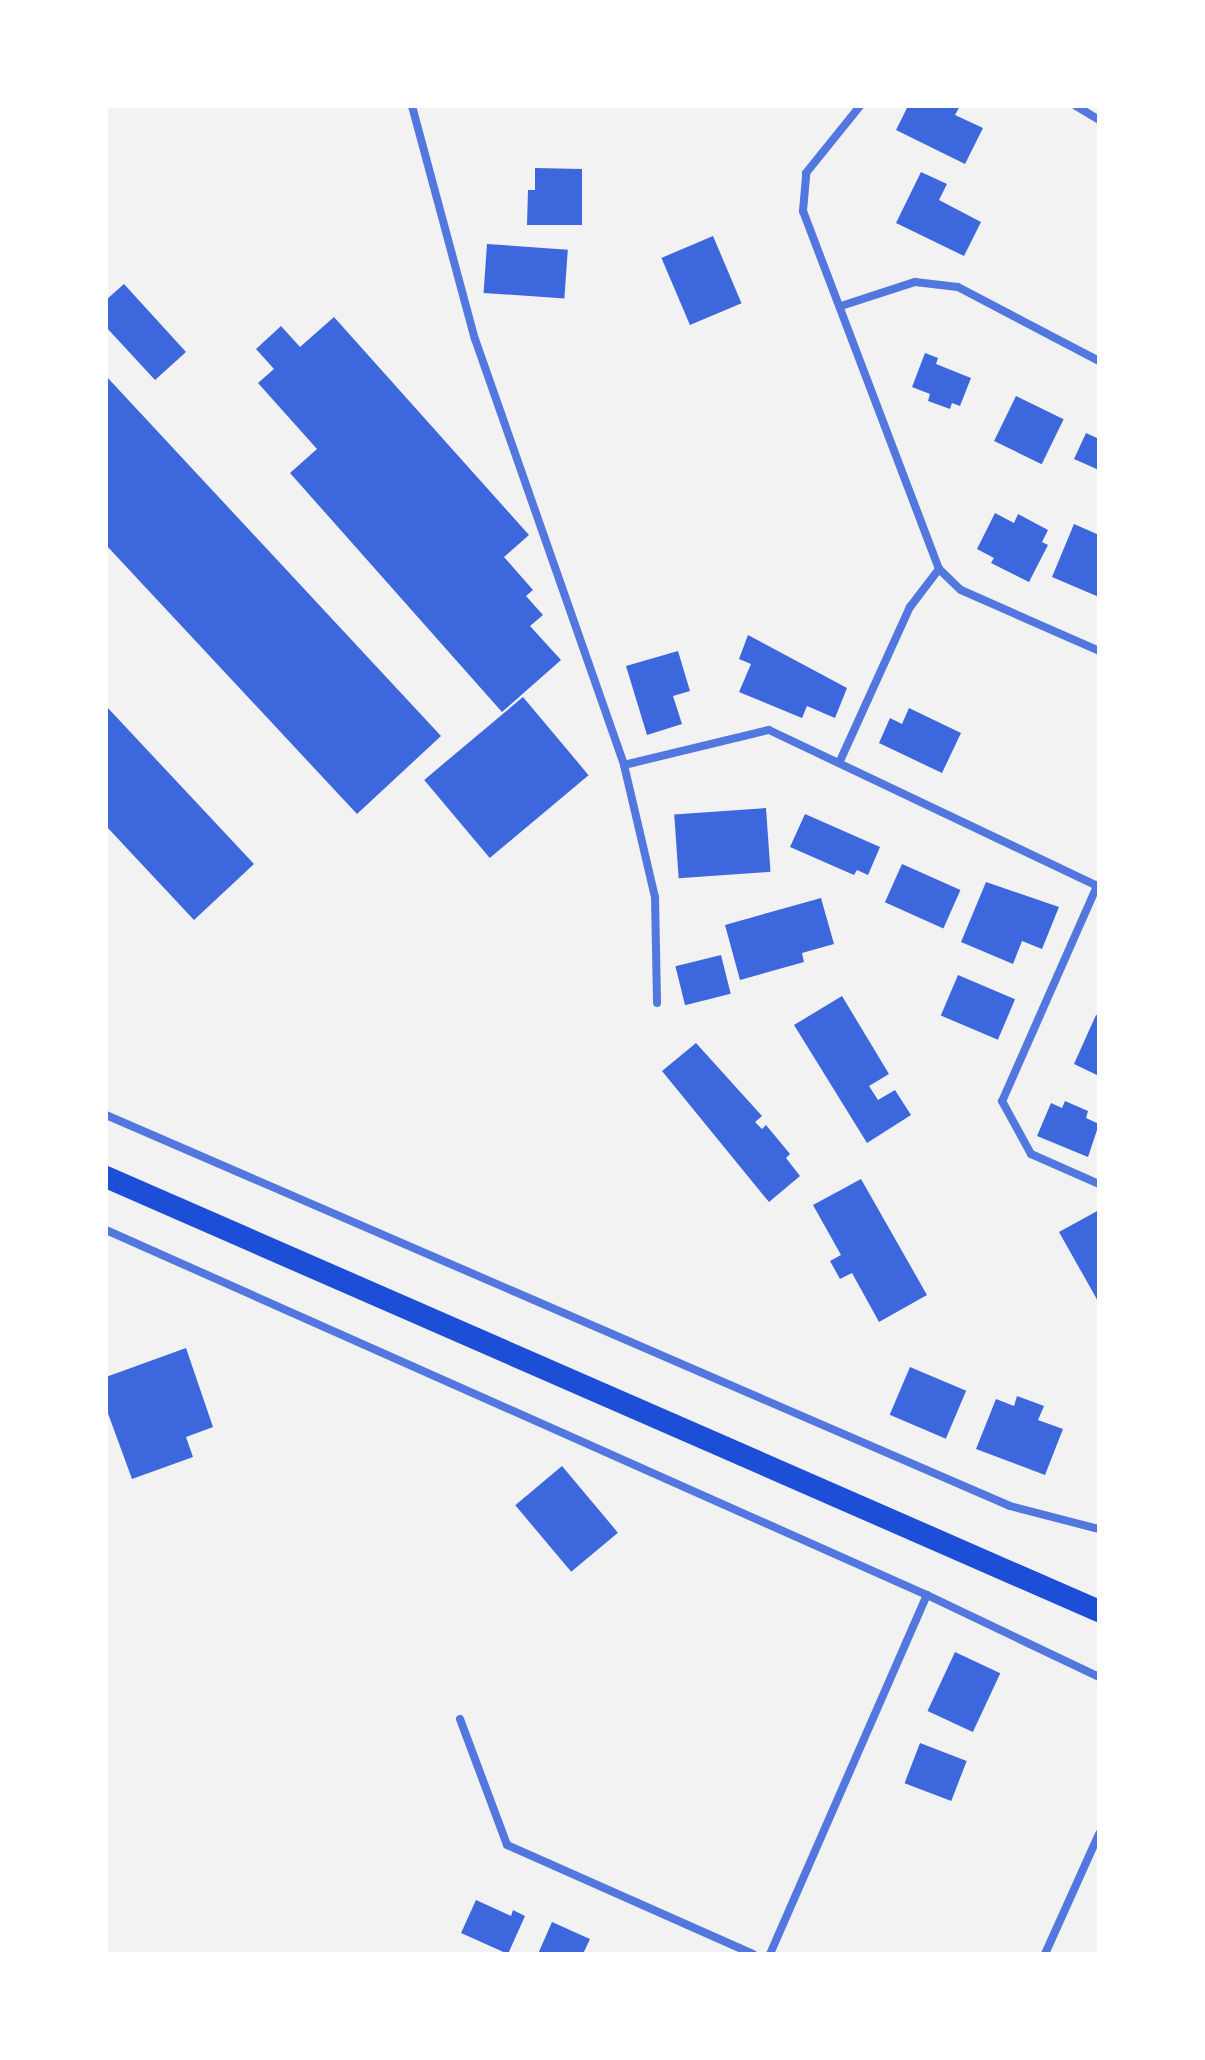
<!DOCTYPE html>
<style>
body{margin:0}
#map{position:relative;width:1205px;height:2060px;overflow:hidden;background:#f2f2f2;font-family:"Alegreya Sans",sans-serif}
div>[style]{position:absolute}
.building>*{inset:0;background:#3d67dc;transform-origin:0 0}
.minor>*{height:8px;margin:-4px;padding:0 4px;transform-origin:4px;border-radius:4px;background:#5277de}
.trunk>*{height:22px;margin:-11px;padding:0 11px;transform-origin:11px;border-radius:11px;background:#1d4ed8}
span{translate:-50% -50%;white-space:nowrap;text-align:center;line-height:1.15;-webkit-text-stroke:8px #fff;paint-order:stroke}
.frame{position:absolute;inset:0;border:108px solid #fff;pointer-events:none}
</style>
<div id="map">
<div class="building">
<i style="clip-path:polygon(908px 106px,960px 106px,955px 115px,983px 128px,965px 164px,896px 130px)"></i>
<i style="clip-path:polygon(535px 168px,582px 169px,582px 225px,527px 225px,528px 190px,535px 190px)"></i>
<i style="clip-path:polygon(921px 172px,947px 184px,939px 200px,981px 222px,964px 256px,896px 223px)"></i>
<i style="left:713px;top:236px;width:73px;height:56px;rotate:67deg"></i>
<i style="left:487px;top:244px;width:81px;height:49px;rotate:4deg"></i>
<i style="clip-path:polygon(124px 284px,186px 352px,155px 380px,106px 327px,106px 300px)"></i>
<i style="clip-path:polygon(334px 317px,529px 535px,504px 557px,533px 590px,526px 596px,543px 615px,530px 626px,561px 660px,502px 712px,290px 473px,317px 449px,258px 383px,274px 369px,256px 349px,281px 326px,300px 347px)"></i>
<i style="clip-path:polygon(925px 353px,938px 358px,936px 364px,971px 378px,960px 406px,952px 403px,950px 409px,928px 401px,930px 394px,912px 387px)"></i>
<i style="clip-path:polygon(106px 376px,441px 736px,357px 814px,106px 545px)"></i>
<i style="left:1016px;top:396px;width:53px;height:50px;rotate:26deg"></i>
<i style="clip-path:polygon(1086px 433px,1099px 439px,1099px 470px,1074px 459px)"></i>
<i style="clip-path:polygon(995px 513px,1014px 523px,1018px 514px,1048px 530px,1042px 542px,1048px 545px,1029px 582px,991px 563px,994px 558px,977px 549px)"></i>
<i style="clip-path:polygon(1074px 524px,1099px 535px,1099px 597px,1052px 577px)"></i>
<i style="clip-path:polygon(748px 635px,847px 688px,835px 718px,807px 706px,802px 718px,739px 692px,751px 664px,739px 659px)"></i>
<i style="clip-path:polygon(678px 651px,690px 691px,673px 696px,682px 724px,647px 735px,626px 666px)"></i>
<i style="left:523px;top:697px;width:102px;height:129px;rotate:50deg"></i>
<i style="clip-path:polygon(106px 706px,254px 864px,194px 920px,106px 826px)"></i>
<i style="clip-path:polygon(909px 708px,961px 733px,942px 773px,879px 743px,890px 718px,902px 724px)"></i>
<i style="left:766px;top:808px;width:64px;height:92px;rotate:86deg"></i>
<i style="clip-path:polygon(805px 814px,880px 847px,868px 875px,857px 870px,854px 875px,790px 847px)"></i>
<i style="left:902px;top:864px;width:64px;height:42px;rotate:24deg"></i>
<i style="clip-path:polygon(986px 882px,1059px 907px,1042px 949px,1022px 941px,1013px 964px,961px 942px)"></i>
<i style="clip-path:polygon(821px 898px,834px 944px,802px 953px,804px 962px,740px 980px,725px 925px)"></i>
<i style="left:721px;top:955px;width:40px;height:47px;rotate:76deg"></i>
<i style="left:958px;top:975px;width:62px;height:44px;rotate:23deg"></i>
<i style="clip-path:polygon(842px 996px,889px 1074px,869px 1086px,878px 1100px,895px 1090px,911px 1115px,867px 1143px,794px 1025px)"></i>
<i style="clip-path:polygon(1096px 1015px,1099px 1016px,1099px 1076px,1074px 1064px)"></i>
<i style="clip-path:polygon(696px 1043px,762px 1116px,755px 1122px,762px 1129px,766px 1125px,790px 1154px,786px 1158px,800px 1176px,769px 1202px,662px 1071px)"></i>
<i style="clip-path:polygon(1065px 1101px,1088px 1111px,1086px 1118px,1099px 1124px,1088px 1157px,1037px 1136px,1051px 1103px,1062px 1108px)"></i>
<i style="clip-path:polygon(861px 1179px,927px 1295px,879px 1322px,852px 1273px,840px 1279px,830px 1261px,841px 1255px,813px 1205px)"></i>
<i style="clip-path:polygon(1099px 1210px,1099px 1303px,1059px 1232px)"></i>
<i style="clip-path:polygon(186px 1348px,213px 1427px,186px 1437px,193px 1457px,132px 1479px,106px 1408px,106px 1377px)"></i>
<i style="left:910px;top:1367px;width:61px;height:52px;rotate:23deg"></i>
<i style="clip-path:polygon(1017px 1396px,1044px 1406px,1038px 1420px,1063px 1429px,1045px 1475px,976px 1449px,996px 1399px,1014px 1406px)"></i>
<i style="left:562px;top:1466px;width:87px;height:61px;rotate:50deg"></i>
<i style="left:955px;top:1652px;width:50px;height:65px;rotate:25deg"></i>
<i style="left:920px;top:1743px;width:50px;height:43px;rotate:21deg"></i>
<i style="clip-path:polygon(476px 1900px,511px 1916px,513px 1910px,525px 1916px,508px 1954px,461px 1933px)"></i>
<i style="clip-path:polygon(552px 1922px,590px 1939px,583px 1954px,538px 1954px)"></i>
</div>
<div class="minor">
<i style="left:412px;top:106px;width:241px;rotate:74.9deg"></i>
<i style="left:475px;top:339px;width:451px;rotate:70.7deg"></i>
<i style="left:624px;top:765px;width:136px;rotate:76.8deg"></i>
<i style="left:655px;top:897px;width:106px;rotate:88.9deg"></i>
<i style="left:1076px;top:106px;width:27px;rotate:31deg"></i>
<i style="left:841px;top:306px;width:78px;rotate:-18deg"></i>
<i style="left:915px;top:282px;width:43px;rotate:6.6deg"></i>
<i style="left:958px;top:287px;width:159px;rotate:27.7deg"></i>
<i style="left:939px;top:569px;width:30px;rotate:44deg"></i>
<i style="left:961px;top:590px;width:151px;rotate:23.8deg"></i>
<i style="left:840px;top:761px;width:169px;rotate:-65.6deg"></i>
<i style="left:910px;top:607px;width:48px;rotate:-52.7deg"></i>
<i style="left:939px;top:569px;width:383px;rotate:-110.8deg"></i>
<i style="left:803px;top:211px;width:38px;rotate:-85deg"></i>
<i style="left:806px;top:173px;width:86px;rotate:-51.1deg"></i>
<i style="left:624px;top:765px;width:149px;rotate:-13.6deg"></i>
<i style="left:769px;top:730px;width:365px;rotate:25.4deg"></i>
<i style="left:1097px;top:886px;width:235px;rotate:113.8deg"></i>
<i style="left:1002px;top:1101px;width:60px;rotate:61.3deg"></i>
<i style="left:1031px;top:1154px;width:74px;rotate:23.8deg"></i>
<i style="left:106px;top:1115px;width:985px;rotate:23.39deg"></i>
<i style="left:1010px;top:1506px;width:92px;rotate:14.5deg"></i>
<i style="left:106px;top:1230px;width:898px;rotate:23.97deg"></i>
<i style="left:927px;top:1595px;width:191px;rotate:25.5deg"></i>
<i style="left:460px;top:1719px;width:134px;rotate:69.5deg"></i>
<i style="left:507px;top:1845px;width:269px;rotate:23.9deg"></i>
<i style="left:770px;top:1954px;width:392px;rotate:-66.4deg"></i>
<i style="left:1045px;top:1954px;width:132px;rotate:-65.8deg"></i>
</div>
<div class="trunk">
<i style="left:106px;top:1177px;width:1084px;rotate:23.61deg"></i>
</div>
<div class="frame"></div>
</div>
